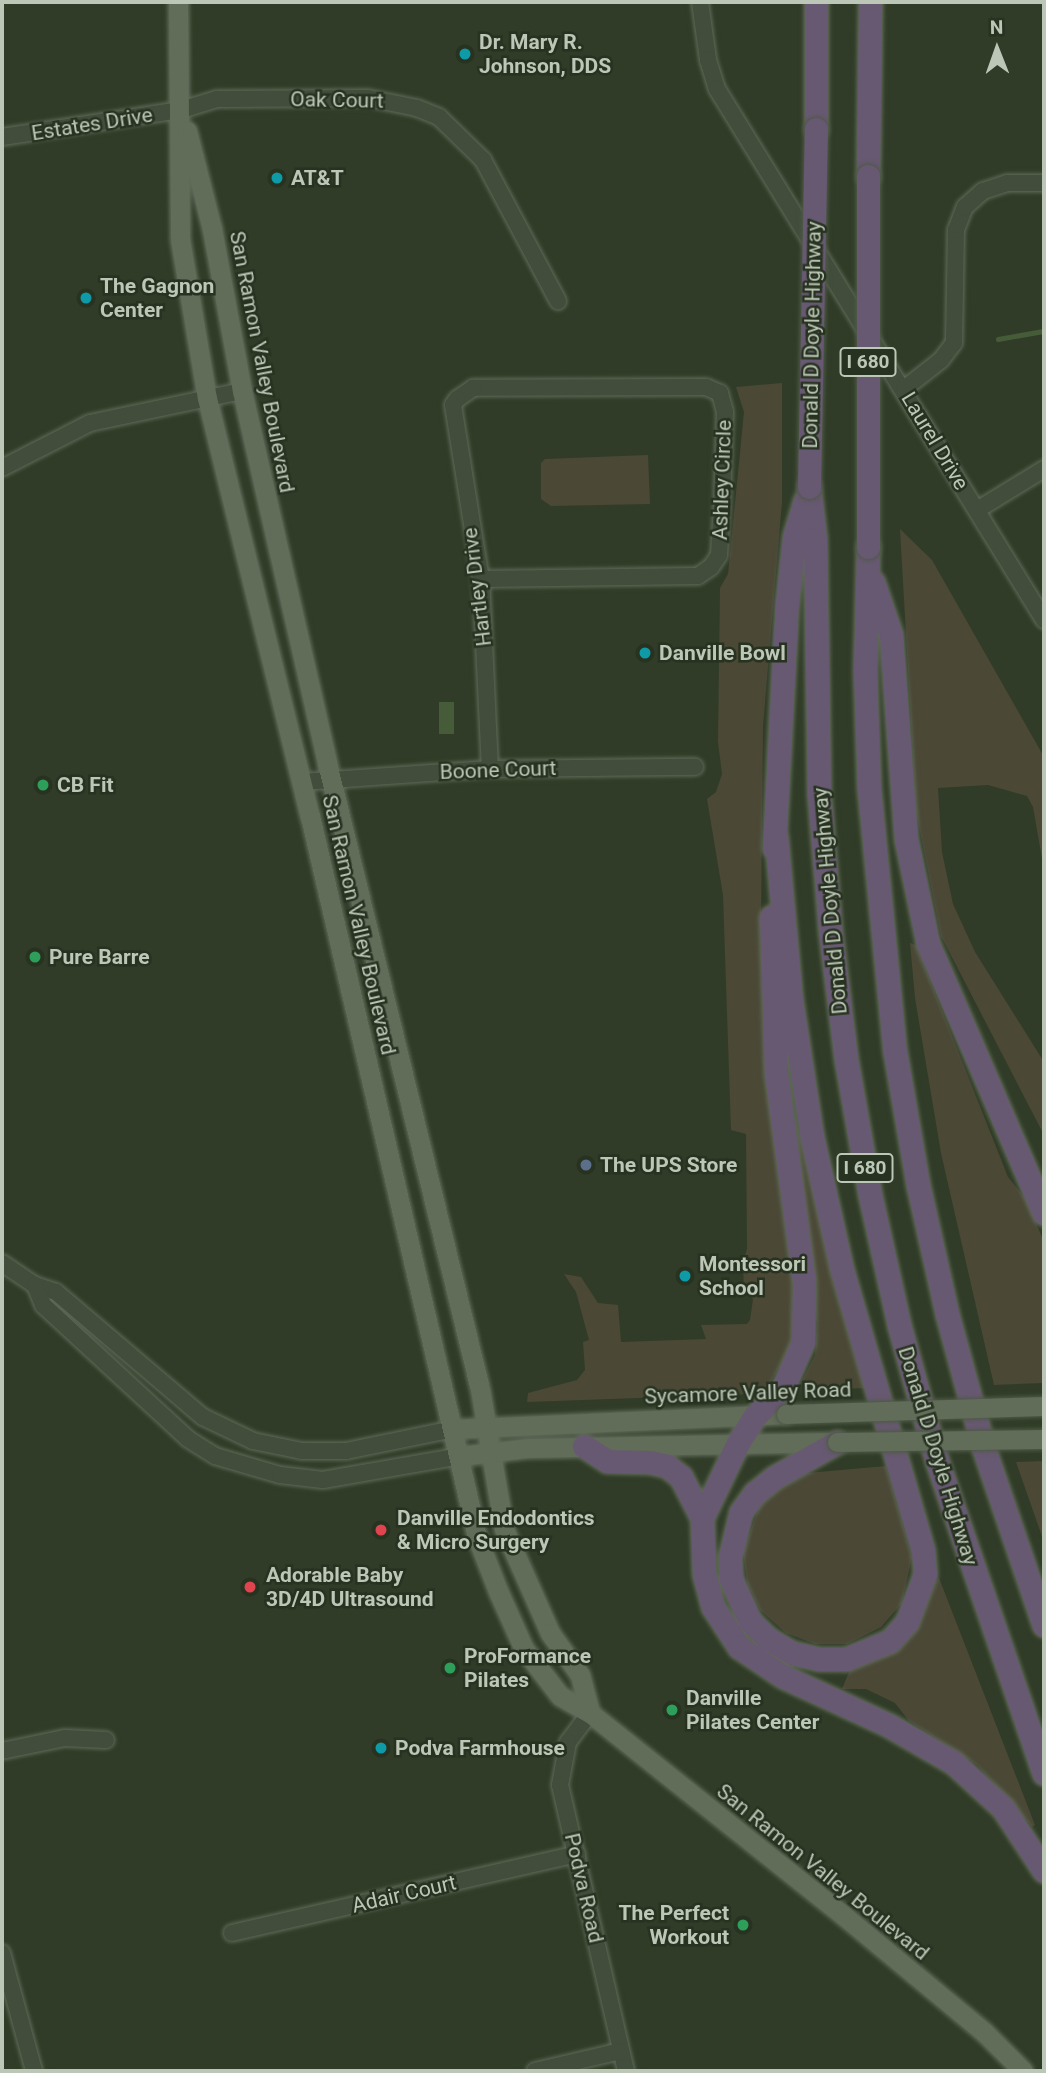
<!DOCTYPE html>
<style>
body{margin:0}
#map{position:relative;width:1046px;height:2073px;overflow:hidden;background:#303c27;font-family:Roboto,sans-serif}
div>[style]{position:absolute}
.green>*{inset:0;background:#4b4836}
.water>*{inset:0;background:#465b38;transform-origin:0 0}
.stream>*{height:4.5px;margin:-2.25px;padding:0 2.25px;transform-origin:2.25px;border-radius:2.25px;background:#465b38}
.roads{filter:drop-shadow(0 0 2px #606a59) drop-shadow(0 0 2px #606a59)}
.minor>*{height:16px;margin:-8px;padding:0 8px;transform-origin:8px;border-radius:8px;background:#424d3b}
.major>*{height:19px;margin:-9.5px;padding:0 9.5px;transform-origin:9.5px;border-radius:9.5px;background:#616c59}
.highway>*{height:23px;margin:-11.5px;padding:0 11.5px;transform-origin:11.5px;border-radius:11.5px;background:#685972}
.bridges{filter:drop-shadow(0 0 2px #4e5947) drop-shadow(0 0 2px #4e5947)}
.major-bridge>*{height:19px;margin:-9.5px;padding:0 9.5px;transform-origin:9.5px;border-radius:9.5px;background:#616c59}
.highway-bridge>*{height:23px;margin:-11.5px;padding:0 11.5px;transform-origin:11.5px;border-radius:11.5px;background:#685972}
.dots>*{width:19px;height:19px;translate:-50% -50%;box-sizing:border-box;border:4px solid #273220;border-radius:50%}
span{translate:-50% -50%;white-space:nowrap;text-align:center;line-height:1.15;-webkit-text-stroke:5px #273220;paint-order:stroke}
.shield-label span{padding:2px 5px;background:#273220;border:2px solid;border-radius:5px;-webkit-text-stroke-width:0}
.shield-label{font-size:19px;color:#bdc7b7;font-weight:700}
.poi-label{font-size:21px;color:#bdc7b7;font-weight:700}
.left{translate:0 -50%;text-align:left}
.right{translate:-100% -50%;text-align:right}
.street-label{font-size:21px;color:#bdc7b7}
.frame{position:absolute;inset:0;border:4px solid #bdc7b7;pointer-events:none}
.north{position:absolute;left:962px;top:14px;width:70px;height:70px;-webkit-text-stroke:5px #273220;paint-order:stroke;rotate:359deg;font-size:19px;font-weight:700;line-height:28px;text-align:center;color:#bdc7b7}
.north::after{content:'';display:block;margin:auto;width:24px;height:32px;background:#bdc7b7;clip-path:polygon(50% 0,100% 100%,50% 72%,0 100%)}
</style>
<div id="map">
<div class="green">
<i style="clip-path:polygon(782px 383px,782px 502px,763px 726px,761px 927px,767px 1081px,793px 1274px,792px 1348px,768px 1386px,750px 1394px,527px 1402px,528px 1393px,577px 1380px,585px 1370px,583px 1342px,589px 1340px,576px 1292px,564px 1274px,581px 1277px,598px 1303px,618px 1305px,621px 1342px,706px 1339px,701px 1325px,747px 1324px,750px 1320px,753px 1299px,744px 1291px,743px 1263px,747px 1249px,746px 1134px,731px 1130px,723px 895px,707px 799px,716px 792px,722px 774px,718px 742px,720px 588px,728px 574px,744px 412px,736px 387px)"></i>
<i style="clip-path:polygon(648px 455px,650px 504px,551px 506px,541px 499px,541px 463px,545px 459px)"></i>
<i style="clip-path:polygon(900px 529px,932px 560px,1044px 757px,1044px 870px,1033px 807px,1027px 796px,988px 785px,938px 788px,942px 852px,953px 904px,975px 952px,1044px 1062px,1044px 1135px,941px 936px,916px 811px)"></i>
<i style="clip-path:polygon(910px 943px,916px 945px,1008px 1177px,1026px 1199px,1044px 1242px,1044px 1383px,994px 1385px,941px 1153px,915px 998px)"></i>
<i style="clip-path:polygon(794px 1110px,838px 1292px,867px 1388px,814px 1390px,802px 1381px,815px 1355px,817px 1325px)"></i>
<i style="clip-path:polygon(1044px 1461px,1044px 1542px,1016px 1462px)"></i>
<i style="clip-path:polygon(886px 1466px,912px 1557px,902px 1603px,881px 1627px,847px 1644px,815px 1644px,786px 1633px,760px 1610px,747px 1583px,743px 1551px,760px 1505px,780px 1487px,807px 1473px)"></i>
<i style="clip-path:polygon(939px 1578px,1035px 1825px,1032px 1827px,977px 1765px,909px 1721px,895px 1703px,866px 1689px,842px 1689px,851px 1667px)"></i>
</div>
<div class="water">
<i style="left:439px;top:702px;width:15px;height:32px"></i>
</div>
<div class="stream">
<i style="left:998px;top:339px;width:47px;rotate:-9.9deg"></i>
</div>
<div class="roads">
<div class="minor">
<i style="left:700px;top:2px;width:59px;rotate:82.1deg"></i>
<i style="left:708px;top:60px;width:30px;rotate:73deg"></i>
<i style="left:717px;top:89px;width:624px;rotate:58.37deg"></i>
<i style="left:2px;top:137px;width:181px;rotate:-8.6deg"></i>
<i style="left:181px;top:110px;width:38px;rotate:-17deg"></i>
<i style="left:217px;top:99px;width:151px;rotate:-0.4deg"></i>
<i style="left:368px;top:98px;width:50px;rotate:11.5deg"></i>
<i style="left:417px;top:108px;width:24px;rotate:22deg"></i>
<i style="left:439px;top:117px;width:62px;rotate:44.3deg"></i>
<i style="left:483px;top:160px;width:160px;rotate:62deg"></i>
<i style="left:904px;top:389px;width:47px;rotate:-38.1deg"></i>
<i style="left:941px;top:360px;width:21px;rotate:-53deg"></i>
<i style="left:954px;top:343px;width:113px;rotate:-89deg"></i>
<i style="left:956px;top:230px;width:25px;rotate:-69deg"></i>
<i style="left:965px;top:207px;width:24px;rotate:-42deg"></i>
<i style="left:983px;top:191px;width:26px;rotate:-18deg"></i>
<i style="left:1008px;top:183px;width:36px"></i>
<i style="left:2px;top:468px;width:99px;rotate:-27.1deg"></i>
<i style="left:90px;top:423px;width:155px;rotate:-11.9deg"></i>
<i style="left:977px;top:510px;width:79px;rotate:-31.5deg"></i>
<i style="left:481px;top:579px;width:217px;rotate:-0.8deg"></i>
<i style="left:698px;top:576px;width:16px;rotate:-35deg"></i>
<i style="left:711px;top:567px;width:14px;rotate:-56deg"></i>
<i style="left:719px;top:555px;width:50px;rotate:-86.6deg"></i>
<i style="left:722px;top:505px;width:93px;rotate:-88.2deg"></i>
<i style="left:725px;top:412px;width:20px;rotate:-105deg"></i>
<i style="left:720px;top:393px;width:15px;rotate:-157deg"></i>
<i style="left:706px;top:387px;width:233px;rotate:179.8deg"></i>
<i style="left:473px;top:388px;width:19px;rotate:145deg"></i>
<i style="left:457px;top:399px;width:7px;rotate:124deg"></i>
<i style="left:453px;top:405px;width:176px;rotate:80.9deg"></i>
<i style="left:481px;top:579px;width:190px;rotate:87.3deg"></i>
<i style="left:302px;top:782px;width:188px;rotate:-4deg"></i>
<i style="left:490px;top:769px;width:205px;rotate:-0.6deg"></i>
<i style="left:2px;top:1263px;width:40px;rotate:34deg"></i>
<i style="left:35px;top:1285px;width:22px;rotate:18deg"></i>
<i style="left:56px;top:1292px;width:193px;rotate:40.4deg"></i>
<i style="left:203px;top:1417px;width:55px;rotate:25.6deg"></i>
<i style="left:253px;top:1441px;width:50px;rotate:11.5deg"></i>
<i style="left:302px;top:1451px;width:44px"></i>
<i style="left:346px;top:1451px;width:109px;rotate:-11.6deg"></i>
<i style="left:35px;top:1285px;width:22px;rotate:68deg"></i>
<i style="left:43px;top:1305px;width:197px;rotate:42.7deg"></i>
<i style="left:188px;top:1439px;width:32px;rotate:32deg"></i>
<i style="left:215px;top:1456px;width:68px;rotate:16.3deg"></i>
<i style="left:280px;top:1475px;width:43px;rotate:6.6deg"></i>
<i style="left:323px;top:1480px;width:139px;rotate:-9.9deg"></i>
<i style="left:590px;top:1713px;width:36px;rotate:127deg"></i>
<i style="left:568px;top:1742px;width:44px;rotate:100.5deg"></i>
<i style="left:560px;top:1785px;width:294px;rotate:77deg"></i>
<i style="left:2px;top:1751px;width:64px;rotate:-11.7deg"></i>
<i style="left:65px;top:1738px;width:41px;rotate:2.8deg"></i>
<i style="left:232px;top:1933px;width:354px;rotate:-12.9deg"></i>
<i style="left:2px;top:1953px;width:122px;rotate:74.8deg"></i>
<i style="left:535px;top:2071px;width:88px;rotate:-13.1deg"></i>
</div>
<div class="major">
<i style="left:178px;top:2px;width:237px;rotate:89.5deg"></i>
<i style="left:180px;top:239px;width:161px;rotate:80.4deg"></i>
<i style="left:207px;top:398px;width:431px;rotate:76.2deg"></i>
<i style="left:310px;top:816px;width:740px;rotate:76.96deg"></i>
<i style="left:477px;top:1537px;width:58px;rotate:68.7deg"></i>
<i style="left:498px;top:1591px;width:64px;rotate:65.9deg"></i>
<i style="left:524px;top:1649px;width:59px;rotate:52.5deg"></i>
<i style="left:560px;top:1696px;width:34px;rotate:30deg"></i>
<i style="left:590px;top:1713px;width:324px;rotate:38.6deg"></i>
<i style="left:843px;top:1915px;width:183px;rotate:39.7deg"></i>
<i style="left:984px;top:2032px;width:55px;rotate:45deg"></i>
<i style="left:187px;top:131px;width:101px;rotate:75.7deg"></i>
<i style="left:212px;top:229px;width:165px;rotate:79.5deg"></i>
<i style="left:242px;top:391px;width:382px;rotate:77.1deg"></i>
<i style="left:327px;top:763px;width:644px;rotate:76.27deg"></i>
<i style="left:480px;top:1389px;width:142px;rotate:80.3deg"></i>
<i style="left:504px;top:1529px;width:114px;rotate:66.1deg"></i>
<i style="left:550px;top:1633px;width:52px;rotate:54.5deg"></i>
<i style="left:580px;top:1675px;width:39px;rotate:75deg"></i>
<i style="left:453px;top:1429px;width:333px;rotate:-2.6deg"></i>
<i style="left:460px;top:1456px;width:67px;rotate:-6.8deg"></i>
<i style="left:527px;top:1448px;width:310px;rotate:-1.1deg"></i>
</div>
<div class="highway">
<i style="left:816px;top:2px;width:127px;rotate:90deg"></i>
<i style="left:868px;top:176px;width:174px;rotate:-89.3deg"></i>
<i style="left:809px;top:487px;width:52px;rotate:83.4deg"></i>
<i style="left:815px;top:539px;width:255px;rotate:89.1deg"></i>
<i style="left:819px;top:794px;width:135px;rotate:85.3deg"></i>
<i style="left:830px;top:929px;width:131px;rotate:83deg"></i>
<i style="left:846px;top:1059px;width:138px;rotate:80deg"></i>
<i style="left:870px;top:1195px;width:133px;rotate:77.4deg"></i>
<i style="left:899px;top:1325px;width:141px;rotate:74.4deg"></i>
<i style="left:937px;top:1461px;width:330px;rotate:71.1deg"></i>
<i style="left:868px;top:547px;width:124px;rotate:91.4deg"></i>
<i style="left:865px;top:671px;width:118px;rotate:88.1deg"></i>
<i style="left:869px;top:789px;width:264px;rotate:84.4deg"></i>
<i style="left:895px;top:1052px;width:135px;rotate:80.2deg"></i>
<i style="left:918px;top:1185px;width:132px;rotate:77.3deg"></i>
<i style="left:947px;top:1314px;width:140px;rotate:74.7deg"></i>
<i style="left:984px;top:1449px;width:186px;rotate:71.2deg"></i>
<i style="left:873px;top:582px;width:56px;rotate:71.2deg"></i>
<i style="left:891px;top:635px;width:205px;rotate:85.8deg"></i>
<i style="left:906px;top:839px;width:107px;rotate:78.2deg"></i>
<i style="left:928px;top:944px;width:293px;rotate:66.7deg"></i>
<i style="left:776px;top:836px;width:165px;rotate:84.8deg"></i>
<i style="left:791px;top:1000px;width:139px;rotate:81.3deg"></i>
<i style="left:812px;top:1137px;width:136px;rotate:77.3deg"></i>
<i style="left:842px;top:1270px;width:292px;rotate:73.9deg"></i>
<i style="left:923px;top:1551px;width:23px;rotate:85deg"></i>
<i style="left:925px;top:1574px;width:51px;rotate:110.6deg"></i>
<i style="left:907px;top:1622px;width:25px;rotate:132deg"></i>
<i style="left:890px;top:1641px;width:48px;rotate:157.8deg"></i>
<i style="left:846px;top:1659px;width:27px;rotate:180deg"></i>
<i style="left:819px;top:1659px;width:28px;rotate:-167deg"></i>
<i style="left:792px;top:1653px;width:29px;rotate:-149deg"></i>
<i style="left:767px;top:1638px;width:24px;rotate:-135deg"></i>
<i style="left:750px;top:1621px;width:46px;rotate:-114.3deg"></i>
<i style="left:731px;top:1579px;width:22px;rotate:-93deg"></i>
<i style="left:730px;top:1557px;width:46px;rotate:-76.3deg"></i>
<i style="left:741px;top:1512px;width:24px;rotate:-54deg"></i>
<i style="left:755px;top:1493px;width:26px;rotate:-39deg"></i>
<i style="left:775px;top:1477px;width:71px;rotate:-29.4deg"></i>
<i style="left:774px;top:848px;width:245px;rotate:-87deg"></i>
<i style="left:787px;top:603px;width:66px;rotate:-83.9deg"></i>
<i style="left:794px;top:537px;width:39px;rotate:-73deg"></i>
<i style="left:584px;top:1446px;width:27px;rotate:33deg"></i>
<i style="left:607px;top:1461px;width:43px;rotate:1.3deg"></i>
<i style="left:650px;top:1462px;width:17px;rotate:13deg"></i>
<i style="left:667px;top:1466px;width:18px;rotate:38deg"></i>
<i style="left:681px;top:1477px;width:46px;rotate:62.9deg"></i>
<i style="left:702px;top:1518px;width:56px;rotate:88deg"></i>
<i style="left:704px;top:1574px;width:34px;rotate:75deg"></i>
<i style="left:713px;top:1607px;width:48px;rotate:57deg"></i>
<i style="left:739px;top:1647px;width:52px;rotate:34deg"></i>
<i style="left:782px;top:1676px;width:119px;rotate:24.8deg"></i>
<i style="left:890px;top:1726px;width:74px;rotate:30deg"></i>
<i style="left:954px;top:1763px;width:67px;rotate:42.6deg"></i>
<i style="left:1003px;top:1808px;width:75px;rotate:56.9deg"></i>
<i style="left:702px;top:1518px;width:83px;rotate:-64.4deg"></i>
<i style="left:738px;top:1443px;width:32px;rotate:-58deg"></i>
<i style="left:755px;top:1416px;width:40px;rotate:-45deg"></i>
<i style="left:783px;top:1388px;width:50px;rotate:-66.5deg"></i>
<i style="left:803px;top:1342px;width:60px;rotate:-89deg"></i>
<i style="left:804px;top:1282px;width:211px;rotate:-97.6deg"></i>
<i style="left:776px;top:1073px;width:156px;rotate:-91.8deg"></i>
</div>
</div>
<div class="bridges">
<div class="major-bridge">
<i style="left:786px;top:1414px;width:258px;rotate:-1.8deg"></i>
<i style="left:837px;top:1442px;width:207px;rotate:-0.8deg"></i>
</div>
<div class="highway-bridge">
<i style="left:809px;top:487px;width:358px;rotate:-88.9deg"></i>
<i style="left:868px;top:547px;width:371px;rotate:-90deg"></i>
</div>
</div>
<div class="dots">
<i style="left:465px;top:54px;background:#0f9aa8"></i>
<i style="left:277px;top:178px;background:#0f9aa8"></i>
<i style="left:86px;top:298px;background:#0f9aa8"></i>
<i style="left:645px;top:653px;background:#0f9aa8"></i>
<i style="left:43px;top:785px;background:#2e9e5b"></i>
<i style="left:35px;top:957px;background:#2e9e5b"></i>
<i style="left:586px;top:1165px;background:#5c6f8a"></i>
<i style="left:685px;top:1276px;background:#0f9aa8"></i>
<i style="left:381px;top:1530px;background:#e0444e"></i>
<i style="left:250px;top:1587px;background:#e0444e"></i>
<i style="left:450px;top:1668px;background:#2e9e5b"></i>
<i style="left:672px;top:1710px;background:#2e9e5b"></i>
<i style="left:381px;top:1748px;background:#0f9aa8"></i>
<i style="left:743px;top:1925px;background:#2e9e5b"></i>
</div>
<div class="shield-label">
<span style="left:868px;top:362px">I 680</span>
<span style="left:865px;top:1168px">I 680</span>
</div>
<div class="poi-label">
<span class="left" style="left:479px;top:54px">Dr. Mary R.<br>Johnson, DDS</span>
<span class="left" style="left:291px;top:178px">AT&amp;T</span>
<span class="left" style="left:100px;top:298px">The Gagnon<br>Center</span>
<span class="left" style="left:659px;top:653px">Danville Bowl</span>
<span class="left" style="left:57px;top:785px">CB Fit</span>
<span class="left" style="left:49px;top:957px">Pure Barre</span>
<span class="left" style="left:600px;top:1165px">The UPS Store</span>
<span class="left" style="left:699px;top:1276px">Montessori<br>School</span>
<span class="left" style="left:397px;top:1530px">Danville Endodontics<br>&amp; Micro Surgery</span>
<span class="left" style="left:266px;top:1587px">Adorable Baby<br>3D/4D Ultrasound</span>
<span class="left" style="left:464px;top:1668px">ProFormance<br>Pilates</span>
<span class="left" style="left:686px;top:1710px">Danville<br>Pilates Center</span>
<span class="left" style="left:395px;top:1748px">Podva Farmhouse</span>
<span class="right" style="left:729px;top:1925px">The Perfect<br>Workout</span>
</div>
<div class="street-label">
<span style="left:337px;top:100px;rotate:1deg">Oak Court</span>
<span style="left:92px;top:124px;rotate:-9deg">Estates Drive</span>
<span style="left:812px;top:335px;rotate:-89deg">Donald D Doyle Highway</span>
<span style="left:262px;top:362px;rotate:79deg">San Ramon Valley Boulevard</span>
<span style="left:935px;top:441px;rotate:59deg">Laurel Drive</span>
<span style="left:722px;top:480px;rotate:-88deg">Ashley Circle</span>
<span style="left:477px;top:587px;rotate:-97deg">Hartley Drive</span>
<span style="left:498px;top:770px;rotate:-2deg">Boone Court</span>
<span style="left:830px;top:901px;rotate:-95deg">Donald D Doyle Highway</span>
<span style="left:359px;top:925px;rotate:77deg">San Ramon Valley Boulevard</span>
<span style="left:748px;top:1393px;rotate:-2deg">Sycamore Valley Road</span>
<span style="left:938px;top:1456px;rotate:73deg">Donald D Doyle Highway</span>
<span style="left:823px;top:1872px;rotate:39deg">San Ramon Valley Boulevard</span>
<span style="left:584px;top:1888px;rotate:77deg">Podva Road</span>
<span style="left:404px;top:1894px;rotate:-13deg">Adair Court</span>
</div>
<div class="frame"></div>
<div class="north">N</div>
</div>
